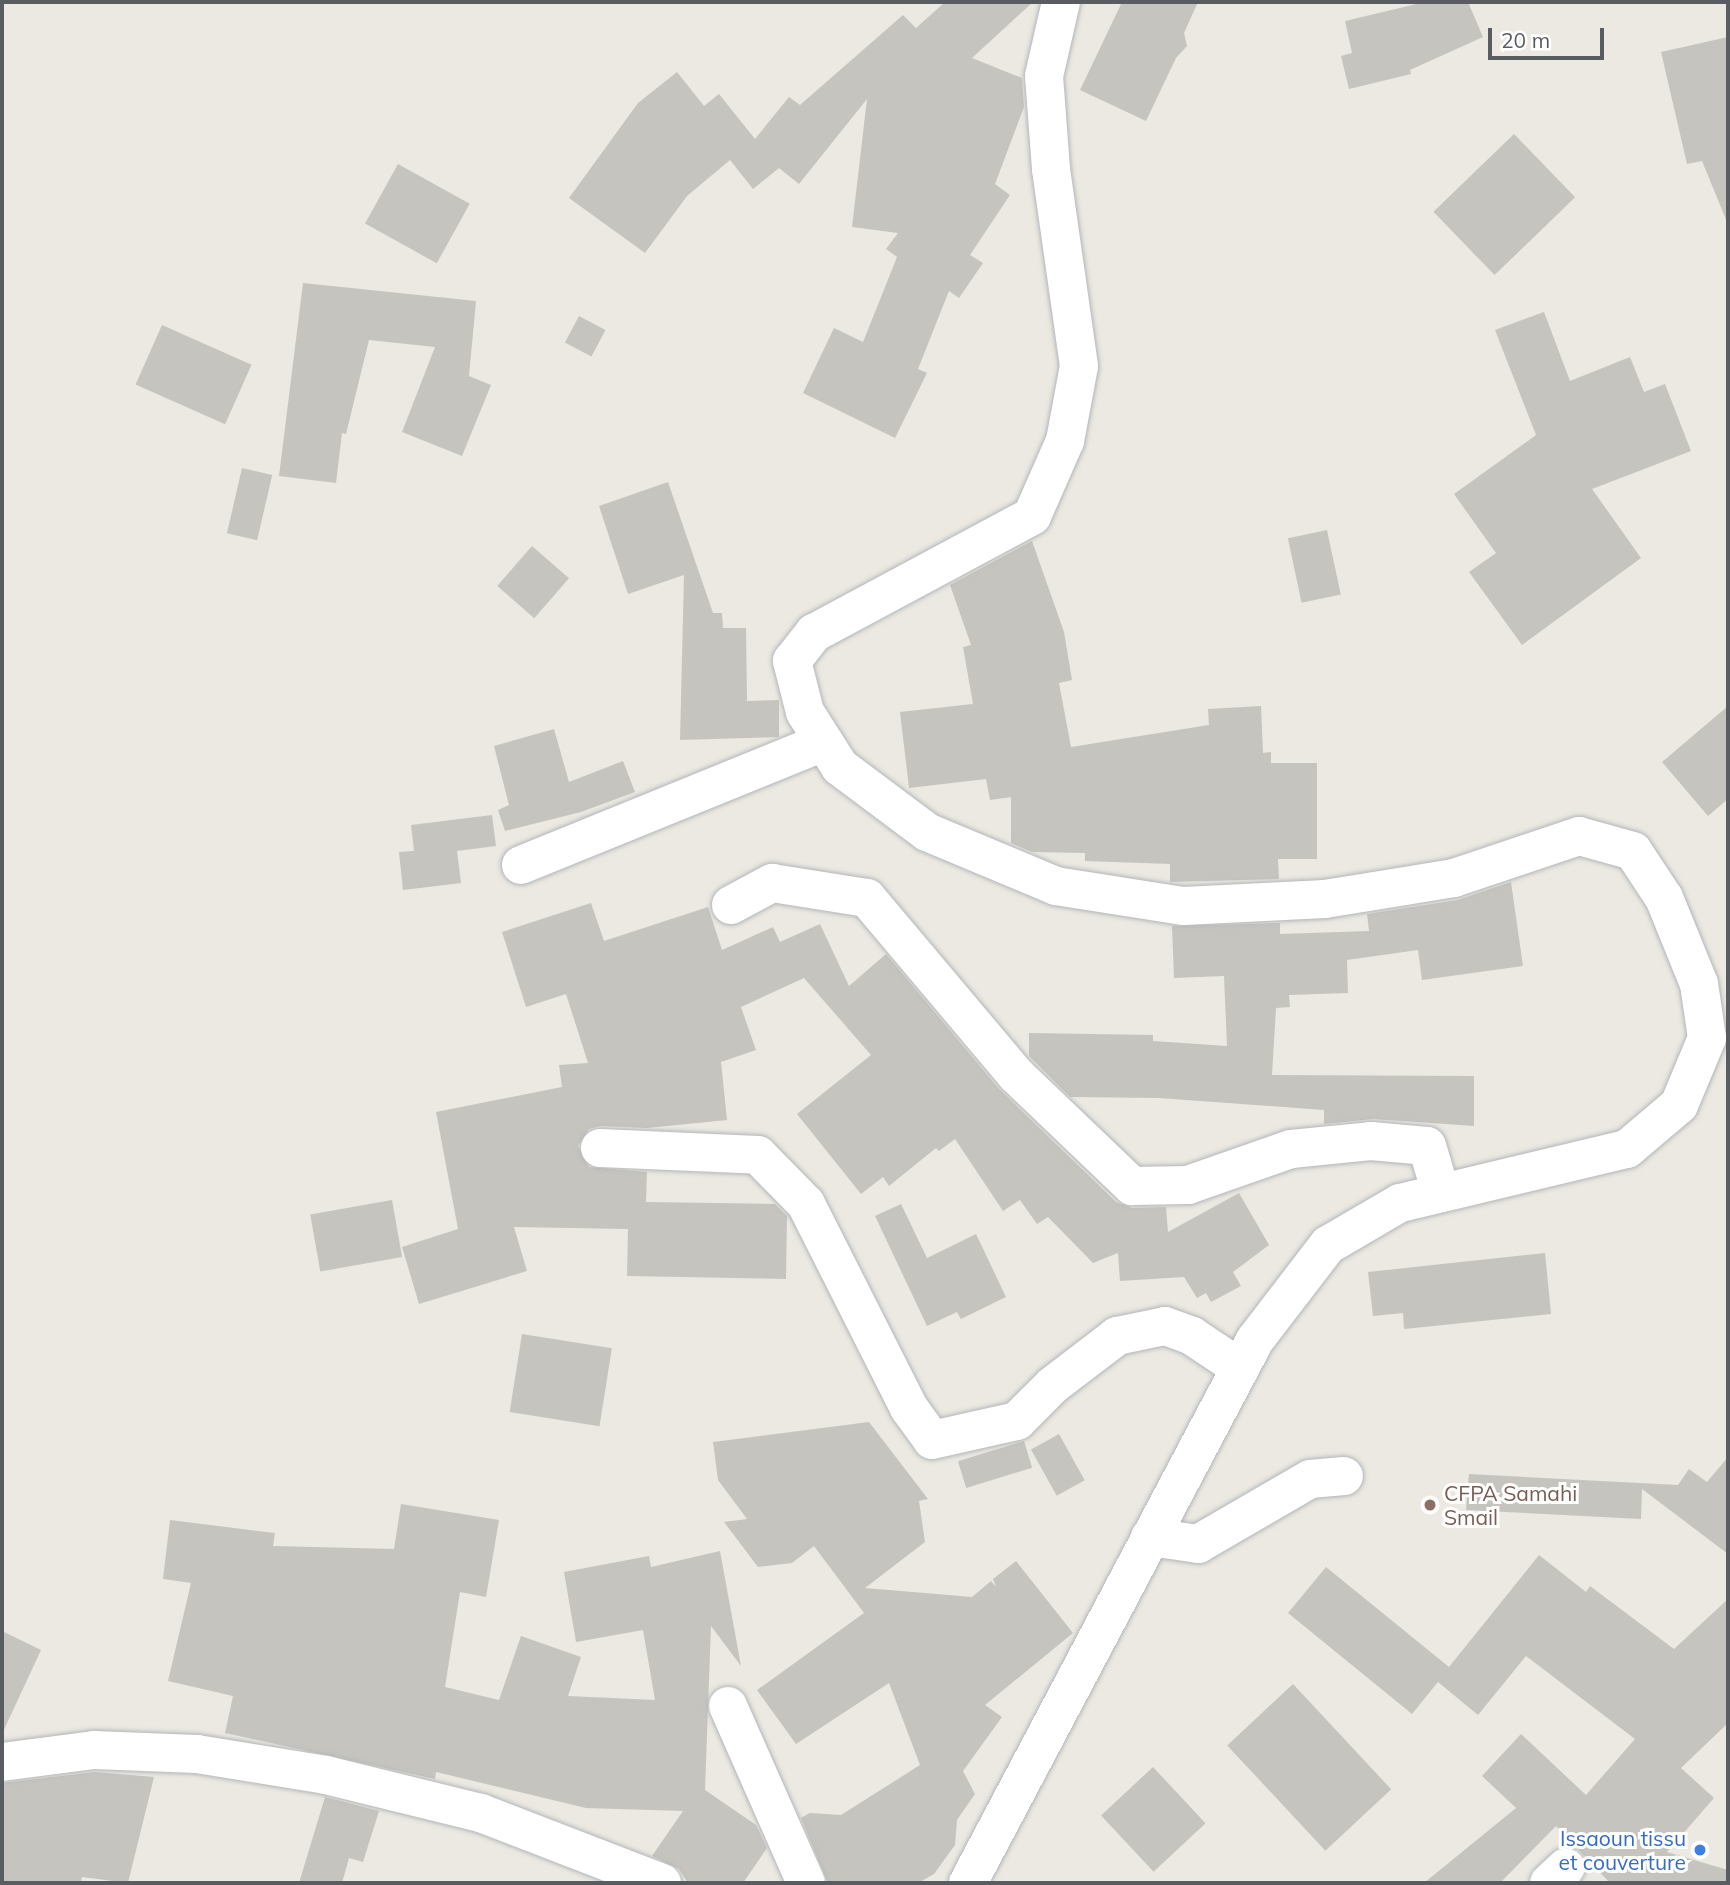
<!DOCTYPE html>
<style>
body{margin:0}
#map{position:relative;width:1730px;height:1885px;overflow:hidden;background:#ebe9e1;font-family:Mulish,sans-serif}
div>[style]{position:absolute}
.building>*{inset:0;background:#c6c4be;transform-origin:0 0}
.roads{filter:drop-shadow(0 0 2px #b3b6ba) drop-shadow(0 0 2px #b3b6ba)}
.minor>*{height:38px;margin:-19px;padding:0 19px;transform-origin:19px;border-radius:19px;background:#fff}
.dots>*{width:19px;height:19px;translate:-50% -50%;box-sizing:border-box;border:4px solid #fff;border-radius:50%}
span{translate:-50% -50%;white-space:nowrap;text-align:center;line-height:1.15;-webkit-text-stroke:6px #fff;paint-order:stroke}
.education-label{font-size:21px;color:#785e54}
.left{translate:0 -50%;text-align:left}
.shop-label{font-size:21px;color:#366cbe}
.right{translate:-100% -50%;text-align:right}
.frame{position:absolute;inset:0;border:4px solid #595c60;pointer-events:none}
.scale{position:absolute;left:1488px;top:28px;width:116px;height:32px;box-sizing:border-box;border:4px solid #595c60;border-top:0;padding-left:9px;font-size:21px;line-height:24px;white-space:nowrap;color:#595c60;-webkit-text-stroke:5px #fff;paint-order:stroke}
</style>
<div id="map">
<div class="building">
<i style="clip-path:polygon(945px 2px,1033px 2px,972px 58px,1022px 78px,1024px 107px,995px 184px,1010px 195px,970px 255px,983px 263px,959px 298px,949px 291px,918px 369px,927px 373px,895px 438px,803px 393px,834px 328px,863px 342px,897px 257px,886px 249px,898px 233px,852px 227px,867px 99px,799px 184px,779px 168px,753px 189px,730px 160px,687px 196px,645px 253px,569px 198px,638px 103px,677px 72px,704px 106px,719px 94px,755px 139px,789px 97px,800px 105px,903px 15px,916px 28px)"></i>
<i style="clip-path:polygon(1122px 2px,1198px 2px,1184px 33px,1187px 46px,1176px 58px,1146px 121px,1080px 90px)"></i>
<i style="clip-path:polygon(1425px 2px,1468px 2px,1483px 37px,1410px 70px,1411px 74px,1349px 89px,1341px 56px,1352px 53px,1345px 21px)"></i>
<i style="clip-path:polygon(1728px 37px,1728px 222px,1727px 222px,1702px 161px,1687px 164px,1661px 52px)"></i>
<i style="left:1514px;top:134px;width:88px;height:112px;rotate:46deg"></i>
<i style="left:398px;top:164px;width:82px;height:68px;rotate:29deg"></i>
<i style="clip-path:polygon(303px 283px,476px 301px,469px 376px,491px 385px,462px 456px,402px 432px,435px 347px,369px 340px,346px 434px,342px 433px,336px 483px,279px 476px)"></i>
<i style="clip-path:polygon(1544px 312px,1570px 381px,1630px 357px,1644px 392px,1665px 384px,1691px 451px,1592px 489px,1641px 558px,1522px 645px,1469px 572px,1496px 553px,1454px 494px,1536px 435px,1495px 330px)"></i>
<i style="left:579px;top:316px;width:30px;height:30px;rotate:28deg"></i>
<i style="left:162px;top:325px;width:98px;height:65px;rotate:24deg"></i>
<i style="left:242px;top:468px;width:31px;height:67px;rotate:13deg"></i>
<i style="clip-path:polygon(668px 482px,713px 613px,722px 613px,723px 628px,746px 628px,747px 701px,779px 700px,779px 737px,680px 740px,684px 575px,628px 594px,599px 506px)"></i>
<i style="left:1327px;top:530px;width:66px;height:40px;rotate:78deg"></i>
<i style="clip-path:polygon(1032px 541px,1064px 632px,1072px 680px,1059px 683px,1071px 747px,1209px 725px,1208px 709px,1261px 706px,1263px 753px,1271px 752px,1271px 763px,1317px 763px,1317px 859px,1278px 859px,1279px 879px,1170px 882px,1170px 864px,1085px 861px,1085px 853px,1032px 852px,1011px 843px,1011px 797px,990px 800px,986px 779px,909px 788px,900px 712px,973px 704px,963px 647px,971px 645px,950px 585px)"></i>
<i style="left:532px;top:546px;width:49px;height:53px;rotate:41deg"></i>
<i style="clip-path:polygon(1728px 706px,1728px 799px,1708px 816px,1662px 762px)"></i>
<i style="clip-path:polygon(554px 729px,569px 782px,623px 761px,635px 792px,581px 812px,505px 831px,498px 810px,509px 805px,494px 746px)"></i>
<i style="clip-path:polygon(492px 815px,496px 846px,457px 851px,461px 883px,403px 890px,399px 852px,414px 851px,411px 825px)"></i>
<i style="clip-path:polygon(1511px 882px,1523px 966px,1422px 980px,1418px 950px,1347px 960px,1348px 993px,1289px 995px,1290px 1007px,1276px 1008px,1272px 1075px,1474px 1076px,1474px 1126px,1373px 1119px,1324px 1124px,1324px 1110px,1159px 1098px,1070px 1097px,1029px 1056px,1029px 1033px,1153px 1035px,1153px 1041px,1227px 1046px,1224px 976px,1174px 978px,1172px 926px,1280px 923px,1280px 934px,1369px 931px,1367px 914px,1458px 900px)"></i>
<i style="clip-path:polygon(591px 903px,604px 941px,708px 907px,722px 950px,773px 927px,780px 942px,820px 924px,849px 986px,886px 954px,999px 1089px,1116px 1202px,1132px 1208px,1166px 1207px,1168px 1232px,1239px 1193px,1269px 1245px,1233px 1272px,1241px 1286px,1211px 1302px,1206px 1293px,1197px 1298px,1184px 1277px,1120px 1281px,1118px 1253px,1093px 1263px,1048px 1217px,1037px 1224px,1020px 1200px,1003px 1211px,955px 1139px,939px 1151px,936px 1148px,889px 1186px,883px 1177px,861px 1194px,797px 1114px,871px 1055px,804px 978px,741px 1007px,756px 1050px,721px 1062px,727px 1120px,647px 1128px,600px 1126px,589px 1129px,578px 1146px,589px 1167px,647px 1172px,646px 1202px,775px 1204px,787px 1216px,786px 1279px,627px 1276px,628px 1229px,514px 1227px,527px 1271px,419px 1304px,402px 1247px,458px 1229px,436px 1112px,562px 1087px,559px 1065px,588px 1063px,566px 994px,526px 1007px,502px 932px)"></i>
<i style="left:392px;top:1200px;width:58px;height:83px;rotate:80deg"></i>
<i style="clip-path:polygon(901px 1204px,927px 1258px,976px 1234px,1006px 1297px,961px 1319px,957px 1312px,927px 1326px,875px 1216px)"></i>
<i style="clip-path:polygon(1545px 1253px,1551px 1314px,1404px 1329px,1403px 1313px,1373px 1316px,1368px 1272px)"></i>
<i style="left:522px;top:1334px;width:91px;height:79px;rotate:9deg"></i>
<i style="clip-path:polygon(869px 1422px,928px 1499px,919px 1501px,925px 1542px,865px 1588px,972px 1597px,991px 1581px,996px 1587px,993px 1579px,1016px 1561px,1073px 1633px,985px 1705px,1002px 1717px,963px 1771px,975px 1794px,957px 1820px,955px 1845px,934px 1874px,918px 1883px,828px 1883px,801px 1818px,810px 1813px,841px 1815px,920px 1765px,889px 1683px,796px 1744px,757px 1690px,864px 1613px,814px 1546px,792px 1563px,758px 1567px,724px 1522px,747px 1519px,718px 1480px,713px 1442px)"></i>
<i style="left:1059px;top:1434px;width:53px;height:32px;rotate:61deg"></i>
<i style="left:1024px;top:1441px;width:28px;height:69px;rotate:73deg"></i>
<i style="clip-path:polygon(1728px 1457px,1728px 1554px,1642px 1489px,1641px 1519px,1466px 1510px,1469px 1474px,1678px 1485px,1689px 1469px,1707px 1482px)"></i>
<i style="clip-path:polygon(401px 1504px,499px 1520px,486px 1597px,460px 1592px,445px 1687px,499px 1700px,521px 1636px,581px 1657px,568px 1696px,655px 1700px,643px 1630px,576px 1642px,564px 1572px,649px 1556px,651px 1567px,720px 1551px,741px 1666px,711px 1626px,705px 1790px,756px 1825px,767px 1848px,743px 1883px,688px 1883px,679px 1869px,652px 1856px,683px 1811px,586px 1808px,436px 1772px,435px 1779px,225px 1733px,233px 1696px,168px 1681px,191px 1583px,163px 1579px,170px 1520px,275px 1533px,273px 1546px,394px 1549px)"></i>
<i style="clip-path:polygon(1539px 1555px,1586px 1592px,1590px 1586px,1674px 1649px,1728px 1599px,1728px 1723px,1681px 1768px,1714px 1798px,1667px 1852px,1728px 1870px,1728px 1883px,1610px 1883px,1556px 1826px,1500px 1883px,1424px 1883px,1516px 1808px,1482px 1776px,1521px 1734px,1586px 1795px,1635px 1739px,1526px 1656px,1478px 1715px,1438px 1682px,1412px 1714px,1288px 1613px,1326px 1567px,1449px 1667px)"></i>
<i style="clip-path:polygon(2px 1631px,41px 1650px,2px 1734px)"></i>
<i style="left:1293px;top:1684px;width:144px;height:90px;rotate:47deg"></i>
<i style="left:1153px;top:1767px;width:77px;height:71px;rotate:47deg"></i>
<i style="clip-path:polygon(95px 1772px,154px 1777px,128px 1883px,82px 1877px,81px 1883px,2px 1883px,2px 1783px)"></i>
<i style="clip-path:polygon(325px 1797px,379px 1811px,363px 1862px,349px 1858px,342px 1883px,299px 1883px)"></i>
</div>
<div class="roads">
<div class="minor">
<i style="left:521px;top:865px;width:327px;rotate:-22.1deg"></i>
<i style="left:731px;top:905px;width:47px;rotate:-28.2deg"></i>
<i style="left:772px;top:883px;width:96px;rotate:9deg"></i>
<i style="left:867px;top:898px;width:231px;rotate:49.9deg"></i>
<i style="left:1016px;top:1075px;width:161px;rotate:43.7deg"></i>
<i style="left:1132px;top:1186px;width:56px;rotate:-1deg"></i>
<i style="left:1188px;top:1185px;width:109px;rotate:-19.3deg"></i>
<i style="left:1291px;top:1149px;width:80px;rotate:-5.7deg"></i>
<i style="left:1371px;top:1141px;width:56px;rotate:5.1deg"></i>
<i style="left:1427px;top:1146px;width:49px;rotate:73.4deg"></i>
<i style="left:600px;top:1148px;width:158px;rotate:2.5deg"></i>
<i style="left:758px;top:1155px;width:69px;rotate:45.6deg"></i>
<i style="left:806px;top:1204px;width:229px;rotate:63.2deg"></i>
<i style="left:909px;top:1408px;width:39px;rotate:54deg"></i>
<i style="left:932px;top:1440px;width:87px;rotate:-12.6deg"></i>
<i style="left:1017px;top:1421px;width:51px;rotate:-45deg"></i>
<i style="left:1053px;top:1385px;width:81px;rotate:-37.4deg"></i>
<i style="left:1117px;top:1336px;width:49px;rotate:-11.8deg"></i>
<i style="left:1165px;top:1326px;width:29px;rotate:20deg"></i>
<i style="left:1192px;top:1336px;width:58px;rotate:33.7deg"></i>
<i style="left:1150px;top:1537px;width:49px;rotate:8.3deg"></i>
<i style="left:1198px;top:1544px;width:129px;rotate:-30.1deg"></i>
<i style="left:1310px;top:1479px;width:34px;rotate:-5deg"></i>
<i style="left:728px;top:1706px;width:193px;rotate:66.2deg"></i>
<i style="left:2px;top:1762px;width:93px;rotate:-7.4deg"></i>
<i style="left:94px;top:1750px;width:103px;rotate:2.2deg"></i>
<i style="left:197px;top:1754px;width:131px;rotate:9.2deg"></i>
<i style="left:326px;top:1775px;width:160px;rotate:13.8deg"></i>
<i style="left:481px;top:1813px;width:194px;rotate:21.1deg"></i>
<i style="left:968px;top:1883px;width:614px;rotate:-62.14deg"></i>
<i style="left:1255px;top:1340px;width:120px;rotate:-52.5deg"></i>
<i style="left:1328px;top:1245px;width:83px;rotate:-30.3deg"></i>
<i style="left:1400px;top:1203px;width:233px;rotate:-13.4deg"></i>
<i style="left:1627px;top:1149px;width:68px;rotate:-40.2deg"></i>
<i style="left:1679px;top:1105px;width:73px;rotate:-67.3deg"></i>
<i style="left:1707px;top:1038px;width:55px;rotate:-98.4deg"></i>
<i style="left:1699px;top:984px;width:93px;rotate:-112.1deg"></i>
<i style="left:1664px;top:898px;width:56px;rotate:-123.4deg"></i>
<i style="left:1633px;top:851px;width:56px;rotate:-164.5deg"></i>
<i style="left:1579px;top:836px;width:132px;rotate:161.4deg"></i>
<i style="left:1454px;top:878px;width:131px;rotate:170.8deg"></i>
<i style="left:1325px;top:899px;width:142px;rotate:177.2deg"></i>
<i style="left:1183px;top:906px;width:129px;rotate:-171.1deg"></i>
<i style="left:1056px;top:886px;width:140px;rotate:-157.3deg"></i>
<i style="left:927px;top:832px;width:109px;rotate:-143.2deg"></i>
<i style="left:840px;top:767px;width:65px;rotate:-122.5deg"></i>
<i style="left:805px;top:712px;width:53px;rotate:-104.3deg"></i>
<i style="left:792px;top:661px;width:36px;rotate:-52deg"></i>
<i style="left:814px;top:633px;width:247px;rotate:-28.2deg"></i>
<i style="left:1032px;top:516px;width:82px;rotate:-66.3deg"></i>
<i style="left:1065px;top:441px;width:76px;rotate:-79.4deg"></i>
<i style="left:1079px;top:366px;width:199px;rotate:-98.1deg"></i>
<i style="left:1051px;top:169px;width:93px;rotate:-94.3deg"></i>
<i style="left:1044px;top:76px;width:76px;rotate:-77.1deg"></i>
<i style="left:1549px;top:1883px;width:23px;rotate:-43deg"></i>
</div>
</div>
<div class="dots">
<i style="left:1430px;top:1505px;background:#8d6e63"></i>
<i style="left:1700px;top:1850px;background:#3f7fe0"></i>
</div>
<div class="education-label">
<span class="left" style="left:1444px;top:1505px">CFPA Samahi<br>Smail</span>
</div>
<div class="shop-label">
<span class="right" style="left:1686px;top:1850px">Issaoun tissu<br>et couverture</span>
</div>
<div class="frame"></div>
<div class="scale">20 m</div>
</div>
